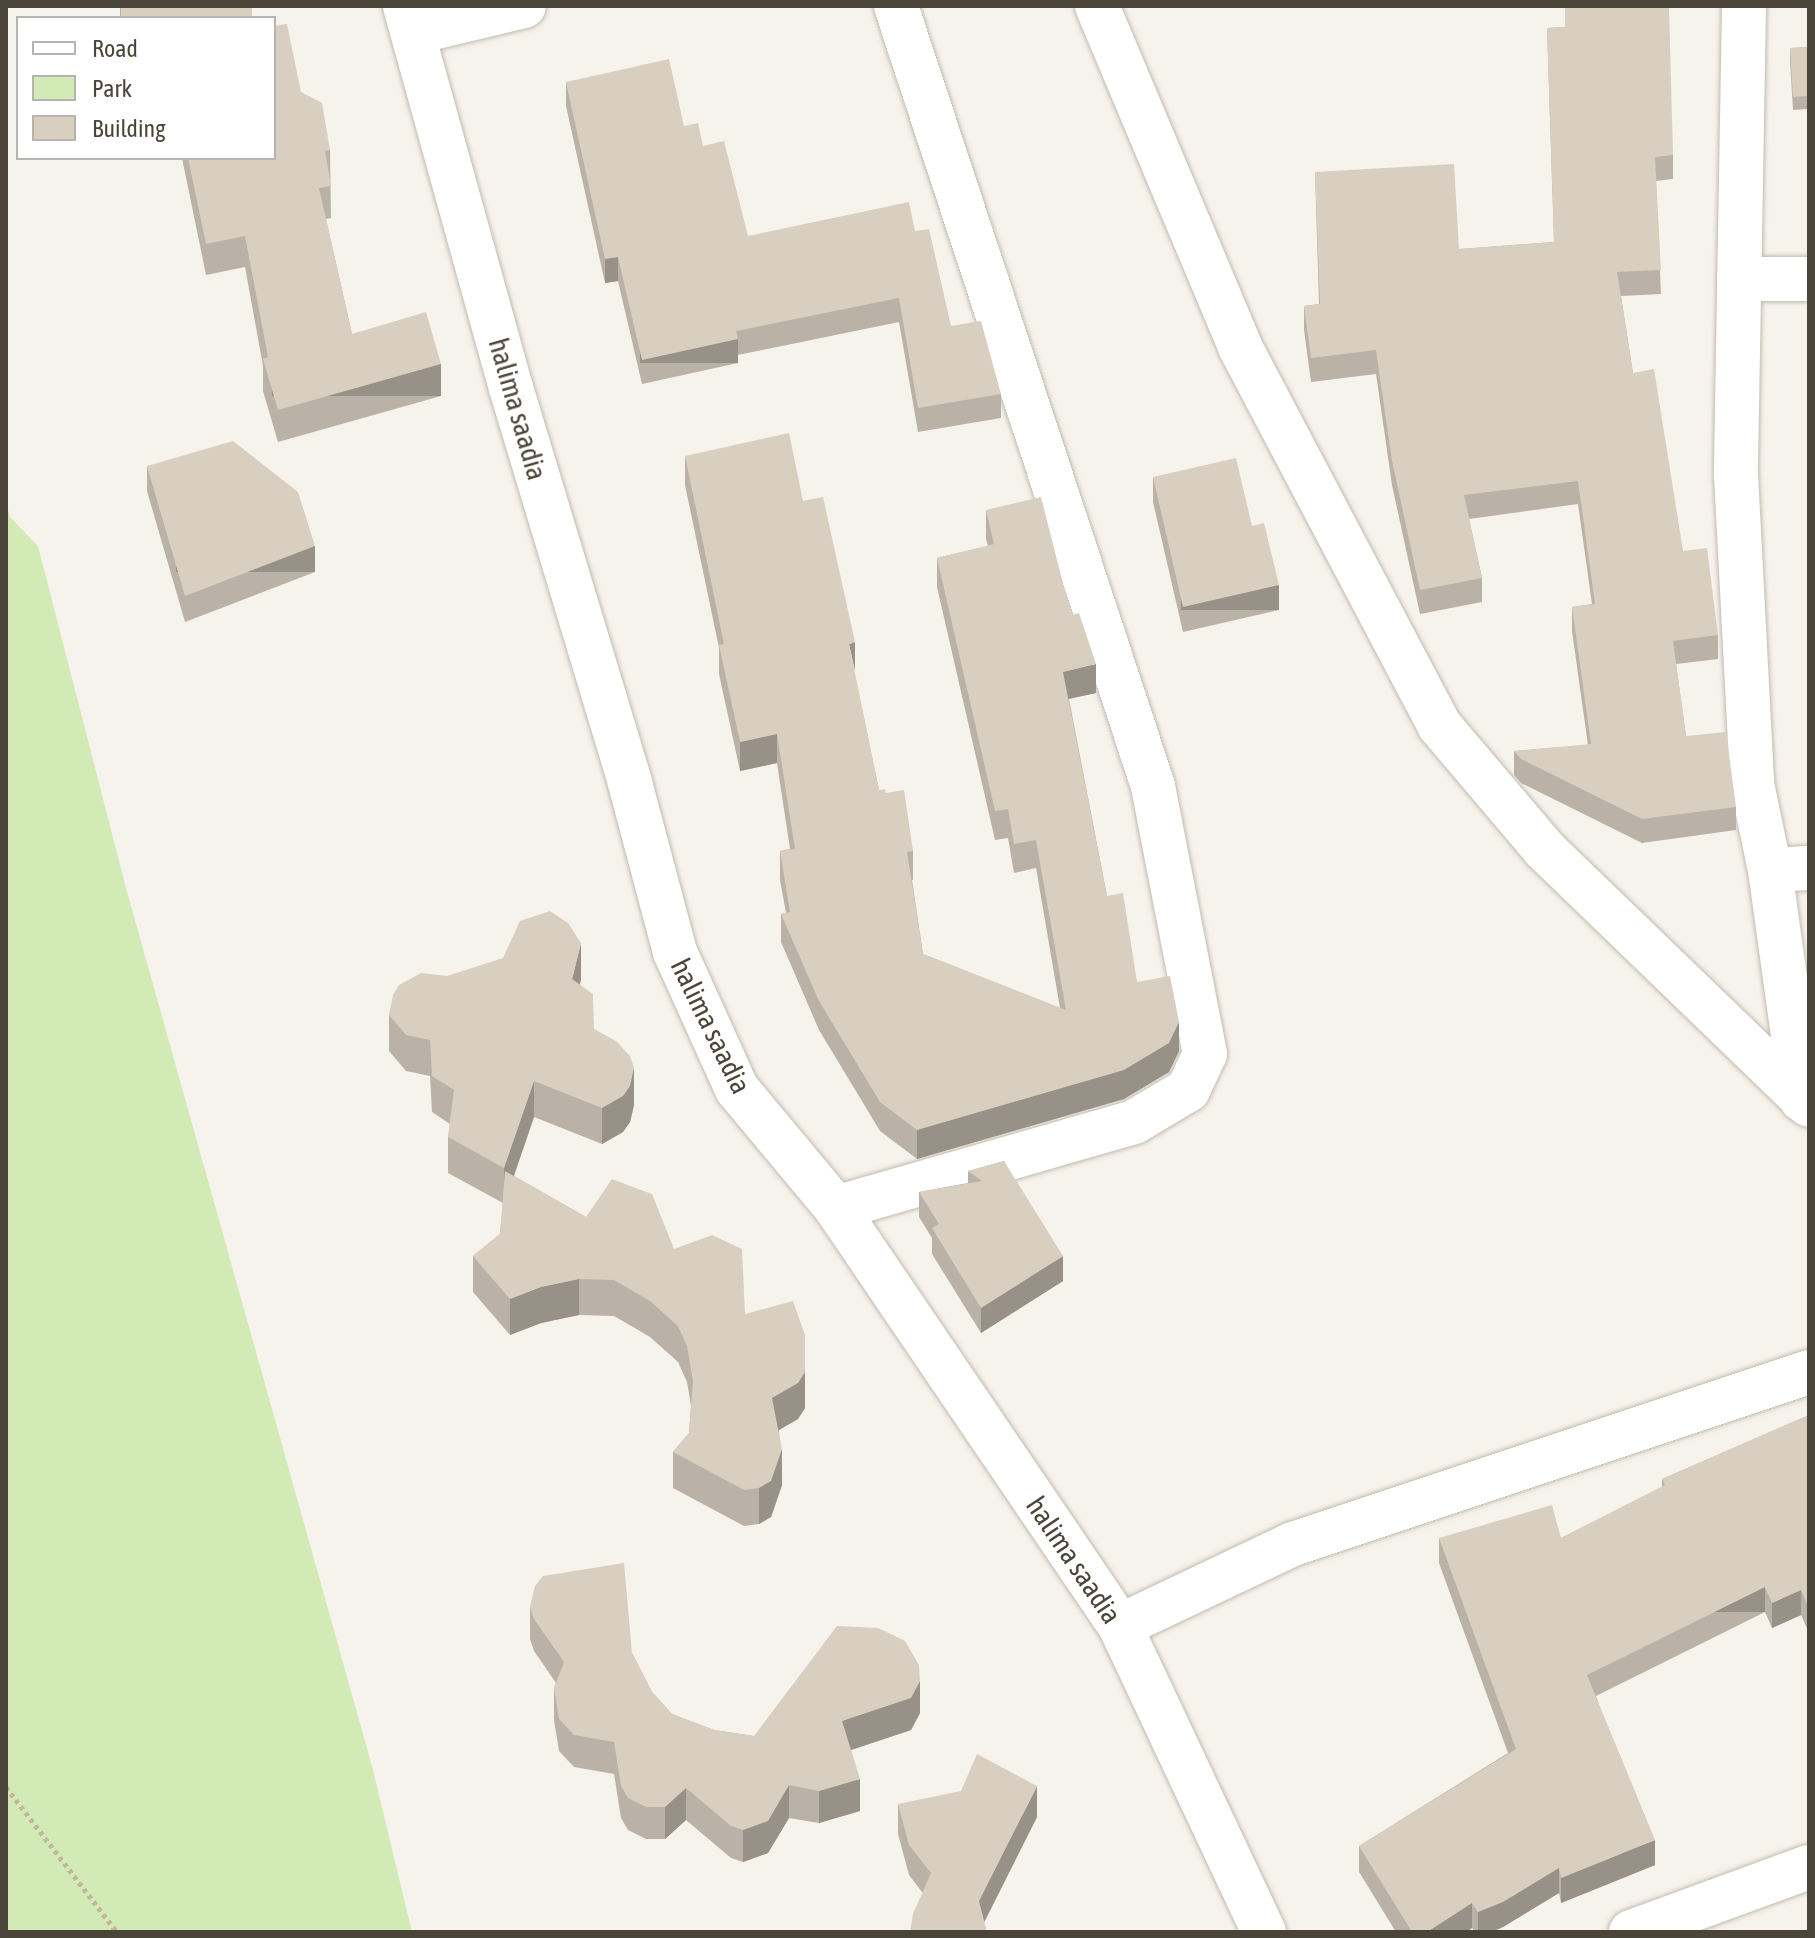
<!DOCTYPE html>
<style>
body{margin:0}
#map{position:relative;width:1815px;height:1938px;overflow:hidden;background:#f6f3ec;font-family:"Asap Condensed",sans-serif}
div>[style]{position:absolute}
.green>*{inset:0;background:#d2eab5}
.path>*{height:5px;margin-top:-2.5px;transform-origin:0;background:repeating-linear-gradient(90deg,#c4b79f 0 4px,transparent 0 8px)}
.roads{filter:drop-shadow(0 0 2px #c2bbae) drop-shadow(0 0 2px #c2bbae)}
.street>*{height:44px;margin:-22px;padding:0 22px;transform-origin:22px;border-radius:22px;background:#fff}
.wall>*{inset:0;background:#bab2a6;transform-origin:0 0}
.shaded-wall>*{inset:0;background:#979187;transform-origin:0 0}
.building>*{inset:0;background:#d8cfc1;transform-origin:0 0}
span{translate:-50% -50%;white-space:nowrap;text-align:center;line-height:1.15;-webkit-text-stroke:8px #fff;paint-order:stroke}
.street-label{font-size:28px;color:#4b4439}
.frame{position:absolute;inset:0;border:8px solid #4b4439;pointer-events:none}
.legend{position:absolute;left:16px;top:16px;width:260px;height:144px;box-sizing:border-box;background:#fff;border:2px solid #b7b4b0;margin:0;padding:10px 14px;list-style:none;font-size:24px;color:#4b4439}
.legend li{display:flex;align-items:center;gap:16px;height:40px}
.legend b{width:40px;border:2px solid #b7b4b0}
</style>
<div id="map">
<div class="green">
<i style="clip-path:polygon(6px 503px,10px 517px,38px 546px,126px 888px,372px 1766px,412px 1932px,6px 1932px)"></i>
</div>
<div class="path">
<i style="left:6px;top:1787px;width:183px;rotate:52.6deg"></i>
</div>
<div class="roads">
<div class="street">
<i style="left:405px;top:6px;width:396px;rotate:74.5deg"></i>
<i style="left:511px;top:388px;width:413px;rotate:73.2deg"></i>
<i style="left:630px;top:783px;width:175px;rotate:75.1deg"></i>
<i style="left:675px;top:952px;width:150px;rotate:65.7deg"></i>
<i style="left:737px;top:1089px;width:155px;rotate:50.2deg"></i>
<i style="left:836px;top:1208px;width:505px;rotate:55.81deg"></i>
<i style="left:1120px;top:1626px;width:338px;rotate:64.8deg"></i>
<i style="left:1097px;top:6px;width:370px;rotate:67.2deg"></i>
<i style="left:1240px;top:347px;width:427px;rotate:62.2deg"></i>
<i style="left:1439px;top:725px;width:162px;rotate:49.7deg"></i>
<i style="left:1544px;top:849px;width:368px;rotate:44deg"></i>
<i style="left:1744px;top:6px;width:469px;rotate:91deg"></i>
<i style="left:1736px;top:475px;width:309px;rotate:87deg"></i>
<i style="left:1752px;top:784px;width:88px;rotate:78.2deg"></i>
<i style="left:1770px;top:870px;width:39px;rotate:-3deg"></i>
<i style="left:415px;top:32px;width:112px;rotate:-13.4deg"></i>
<i style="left:1739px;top:279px;width:70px"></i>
<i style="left:1770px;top:870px;width:232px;rotate:82.1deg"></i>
<i style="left:836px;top:1208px;width:310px;rotate:-16.1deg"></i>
<i style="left:1134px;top:1122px;width:63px;rotate:-30.7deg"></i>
<i style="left:1188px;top:1090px;width:40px;rotate:-65deg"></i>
<i style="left:1205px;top:1054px;width:273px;rotate:-101deg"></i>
<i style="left:1153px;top:786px;width:821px;rotate:-108.24deg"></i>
<i style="left:1120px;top:1626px;width:191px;rotate:-25.4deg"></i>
<i style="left:1293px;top:1544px;width:544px;rotate:-18.43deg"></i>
<i style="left:1631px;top:1932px;width:189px;rotate:-20.1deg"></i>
</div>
</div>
<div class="wall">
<i style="left:120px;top:6px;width:132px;height:12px"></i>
<i style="clip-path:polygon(1565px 27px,1673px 155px,1673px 179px,1656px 181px,1661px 294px,1621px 296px,1633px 373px,1683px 551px,1718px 635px,1718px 659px,1676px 664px,1686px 736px,1736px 807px,1736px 830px,1642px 843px,1521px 783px,1514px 775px,1514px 751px,1588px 745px,1572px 631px,1572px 607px,1592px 604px,1578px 504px,1469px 519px,1482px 578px,1482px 602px,1420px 614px,1392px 485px,1376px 374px,1311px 382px,1304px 330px,1304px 306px,1319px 304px,1315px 172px,1459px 249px,1554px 242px,1547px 28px)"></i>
<i style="clip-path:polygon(1809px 47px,1809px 145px,1808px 109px,1793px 110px,1790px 61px,1790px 48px)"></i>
<i style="clip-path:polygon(566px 82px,684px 126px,703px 146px,748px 236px,915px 231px,951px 326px,1001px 394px,1001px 418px,918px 432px,899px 322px,738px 355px,738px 363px,642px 384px,618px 281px,605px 283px,566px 106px)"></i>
<i style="clip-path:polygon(301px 92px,330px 150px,331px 218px,326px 219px,352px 334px,441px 396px,278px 442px,263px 391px,263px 366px,245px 267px,206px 275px,182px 158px,274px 158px)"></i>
<i style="clip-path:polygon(685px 456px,803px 501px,854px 671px,879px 790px,886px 793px,913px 851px,913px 880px,912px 880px,923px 954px,1060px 1008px,1036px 868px,1014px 873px,1008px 838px,995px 840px,937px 587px,937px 558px,988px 546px,986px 539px,986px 510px,1071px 615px,1096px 693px,1069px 699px,1107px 896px,1137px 982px,1179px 1051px,1169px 1072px,1124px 1099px,917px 1159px,880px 1131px,819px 1030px,781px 942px,781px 914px,786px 913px,780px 880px,780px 851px,790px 849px,777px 763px,740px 771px,719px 674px,719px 648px,685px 485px)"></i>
<i style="clip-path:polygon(147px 466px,315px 572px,185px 622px,147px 491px)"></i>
<i style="clip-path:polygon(1153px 477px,1252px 526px,1279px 610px,1183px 632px,1153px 502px)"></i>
<i style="clip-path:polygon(447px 976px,581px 979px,580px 985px,594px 1029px,634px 1105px,630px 1122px,623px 1132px,602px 1144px,534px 1117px,514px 1176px,586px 1217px,674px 1249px,745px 1314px,805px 1408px,798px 1419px,779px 1430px,782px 1485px,771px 1517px,759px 1524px,744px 1526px,673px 1488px,673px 1452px,689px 1433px,691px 1406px,687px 1382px,678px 1362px,650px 1337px,614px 1316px,579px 1315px,541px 1323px,510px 1335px,473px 1292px,473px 1256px,500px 1234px,503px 1203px,448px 1173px,448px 1137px,450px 1124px,432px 1112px,430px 1076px,406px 1071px,389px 1051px,389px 1015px)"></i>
<i style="clip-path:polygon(1004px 1161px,1063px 1281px,981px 1333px,932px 1254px,932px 1238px,919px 1217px,919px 1192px,968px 1183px,968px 1171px)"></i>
<i style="clip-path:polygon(1809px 1415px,1809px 1633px,1801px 1615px,1772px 1628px,1765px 1612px,1596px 1696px,1655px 1865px,1561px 1903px,1559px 1893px,1503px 1927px,1491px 1932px,1475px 1932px,1472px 1928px,1466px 1932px,1396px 1932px,1359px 1872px,1359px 1846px,1508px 1753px,1439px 1563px,1439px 1538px,1561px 1538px,1662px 1487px,1662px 1479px)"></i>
<i style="clip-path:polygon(530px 1607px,632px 1653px,652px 1692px,672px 1714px,714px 1730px,754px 1736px,920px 1713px,911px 1730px,851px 1750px,860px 1811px,819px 1823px,789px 1818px,768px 1853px,743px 1862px,731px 1858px,686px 1820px,665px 1839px,646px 1839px,628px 1830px,621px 1818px,614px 1774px,574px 1767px,559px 1751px,554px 1720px,554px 1688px,556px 1683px,534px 1651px,530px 1639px)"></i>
<i style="clip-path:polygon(898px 1804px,1037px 1817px,985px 1921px,922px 1892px,909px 1875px,898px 1834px)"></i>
</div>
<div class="shaded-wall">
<i style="clip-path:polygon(618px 257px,618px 281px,605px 283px,605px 259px)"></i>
<i style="left:738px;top:339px;width:24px;height:98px;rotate:90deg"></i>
<i style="left:441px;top:364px;width:32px;height:169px;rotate:90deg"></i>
<i style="left:315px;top:546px;width:26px;height:139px;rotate:90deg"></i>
<i style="left:1279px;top:585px;width:25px;height:98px;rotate:90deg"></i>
<i style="clip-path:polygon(855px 642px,855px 671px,849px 644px)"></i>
<i style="clip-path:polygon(1096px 664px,1096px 693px,1063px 700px,1063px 672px)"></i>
<i style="clip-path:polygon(777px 734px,777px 763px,740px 771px,740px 742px)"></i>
<i style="clip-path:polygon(581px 943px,581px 979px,572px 1015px,572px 979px)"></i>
<i style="clip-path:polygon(1179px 1022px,1179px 1051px,1169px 1072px,1124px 1099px,917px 1159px,917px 1130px)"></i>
<i style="clip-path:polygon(634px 1068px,634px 1105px,630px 1122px,623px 1132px,602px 1144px,602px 1108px)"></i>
<i style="clip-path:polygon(534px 1081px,534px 1117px,504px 1204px,504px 1168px)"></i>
<i style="clip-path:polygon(1063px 1256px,1063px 1281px,981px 1333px,981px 1308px)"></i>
<i style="clip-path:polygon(579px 1279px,579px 1315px,541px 1323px,510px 1335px,510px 1299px,541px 1287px)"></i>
<i style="clip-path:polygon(805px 1372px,805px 1408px,798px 1419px,772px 1434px,772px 1398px)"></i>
<i style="clip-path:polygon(782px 1449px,782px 1485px,771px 1517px,759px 1524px,759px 1488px)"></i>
<i style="left:1765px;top:1587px;width:25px;height:199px;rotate:90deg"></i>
<i style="clip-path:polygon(1801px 1590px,1801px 1615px,1772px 1628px,1772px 1603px)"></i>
<i style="clip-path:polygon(920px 1681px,920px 1713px,911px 1730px,842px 1753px,842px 1721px)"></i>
<i style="clip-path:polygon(860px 1779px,860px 1811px,819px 1823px,819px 1791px)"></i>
<i style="clip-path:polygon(789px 1785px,789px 1818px,768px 1853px,743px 1862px,743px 1830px)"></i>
<i style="clip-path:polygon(1037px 1786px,1037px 1817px,979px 1932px,979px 1901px)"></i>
<i style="clip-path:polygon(686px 1788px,686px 1820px,665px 1839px,665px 1807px)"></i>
<i style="clip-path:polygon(1655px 1840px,1655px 1865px,1561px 1903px,1561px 1878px)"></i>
<i style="clip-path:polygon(1559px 1868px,1559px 1893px,1503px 1927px,1491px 1932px,1478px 1932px,1478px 1912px)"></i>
<i style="clip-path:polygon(1472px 1903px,1472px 1928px,1466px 1932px,1427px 1932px)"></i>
</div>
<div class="building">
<i style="left:121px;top:6px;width:131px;height:12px"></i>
<i style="clip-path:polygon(1565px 6px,1669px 6px,1673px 155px,1655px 157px,1661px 270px,1617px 272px,1633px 373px,1654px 369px,1683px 551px,1707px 548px,1718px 635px,1673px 641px,1686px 736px,1726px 732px,1736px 807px,1642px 819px,1521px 759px,1514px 751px,1591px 744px,1572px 607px,1595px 604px,1578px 481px,1464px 495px,1482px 578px,1420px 590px,1392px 461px,1376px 350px,1311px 358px,1304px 306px,1320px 304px,1315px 172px,1454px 164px,1459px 249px,1554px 242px,1547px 28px,1565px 27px)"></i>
<i style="clip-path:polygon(287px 24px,301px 92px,322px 103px,330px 150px,325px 151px,331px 186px,319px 188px,352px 334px,426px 312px,441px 364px,278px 410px,263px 359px,268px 357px,245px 236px,206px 244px,188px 158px,274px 158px,274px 26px)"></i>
<i style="clip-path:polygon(1809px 47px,1809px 89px,1808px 89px,1808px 96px,1793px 97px,1790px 48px)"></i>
<i style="clip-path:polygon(669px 59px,684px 126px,698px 123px,703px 146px,724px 141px,748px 236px,909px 202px,915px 231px,929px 229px,951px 326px,981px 321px,1001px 394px,918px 408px,899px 298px,736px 331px,738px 339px,642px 360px,618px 257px,605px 259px,566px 82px)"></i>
<i style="clip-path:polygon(789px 433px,803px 501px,823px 497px,855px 642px,849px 644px,879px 790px,885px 789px,886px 793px,904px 790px,913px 851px,907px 852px,923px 954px,1066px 1010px,1036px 840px,1014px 844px,1008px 809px,995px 811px,937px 558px,994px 544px,986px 510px,1041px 497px,1071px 615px,1079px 613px,1096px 664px,1063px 672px,1107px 896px,1123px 893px,1137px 982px,1170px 976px,1179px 1022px,1169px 1043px,1124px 1070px,917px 1130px,880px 1102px,819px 1001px,781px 914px,790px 912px,780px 851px,795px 849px,777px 734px,740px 742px,719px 645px,724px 644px,685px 456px)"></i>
<i style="clip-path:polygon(233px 441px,298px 492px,315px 546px,185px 596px,147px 466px)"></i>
<i style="clip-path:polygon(1236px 458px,1252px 526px,1264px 523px,1279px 585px,1183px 607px,1153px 477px)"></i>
<i style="clip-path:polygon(550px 911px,568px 923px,581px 943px,572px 979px,593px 994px,594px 1029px,616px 1041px,630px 1056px,634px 1068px,630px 1086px,623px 1096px,602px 1108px,534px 1081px,504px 1168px,448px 1137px,454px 1090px,432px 1076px,430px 1040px,406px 1035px,389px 1015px,393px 995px,399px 985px,421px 973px,447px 976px,503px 958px,520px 921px)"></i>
<i style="clip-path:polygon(1004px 1161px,1063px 1256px,981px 1308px,932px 1228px,939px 1224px,919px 1192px,982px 1181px,968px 1171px)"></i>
<i style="clip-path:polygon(505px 1171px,586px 1217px,612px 1179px,652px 1194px,674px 1249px,712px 1235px,742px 1249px,745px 1314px,793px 1301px,805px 1335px,805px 1372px,798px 1383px,772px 1398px,782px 1449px,771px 1481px,759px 1488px,744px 1490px,673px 1452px,689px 1433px,693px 1381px,687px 1346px,678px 1326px,650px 1301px,614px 1280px,579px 1279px,541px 1287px,510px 1299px,473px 1256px,500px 1234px)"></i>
<i style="clip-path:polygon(1809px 1415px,1809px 1608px,1801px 1590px,1772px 1603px,1765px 1587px,1587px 1675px,1655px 1840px,1561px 1878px,1559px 1868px,1503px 1902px,1478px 1912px,1472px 1903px,1427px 1932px,1412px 1932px,1359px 1846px,1516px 1749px,1439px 1538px,1552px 1505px,1561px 1538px,1665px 1485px,1662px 1479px)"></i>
<i style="clip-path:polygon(624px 1563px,632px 1653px,652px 1692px,672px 1714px,714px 1730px,754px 1736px,837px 1626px,878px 1628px,905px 1641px,919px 1665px,920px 1681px,911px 1698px,842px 1721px,860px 1779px,819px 1791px,789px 1785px,768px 1821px,743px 1830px,731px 1826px,686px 1788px,665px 1807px,646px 1807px,628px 1798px,621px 1786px,614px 1742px,574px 1735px,559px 1719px,554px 1688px,564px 1662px,534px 1619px,530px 1607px,535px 1586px,543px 1576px)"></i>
<i style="clip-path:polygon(977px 1754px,1037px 1786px,979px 1901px,987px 1932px,910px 1932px,913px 1914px,931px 1873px,909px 1845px,898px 1804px,961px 1791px)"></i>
</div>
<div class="street-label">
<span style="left:518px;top:409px;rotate:74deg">halima saadia</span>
<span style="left:711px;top:1026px;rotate:64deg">halima saadia</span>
<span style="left:1074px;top:1560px;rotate:56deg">halima saadia</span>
</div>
<div class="frame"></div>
<ul class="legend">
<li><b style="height:10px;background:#fff"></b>Road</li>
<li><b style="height:22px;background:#d2eab5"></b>Park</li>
<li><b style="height:22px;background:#d8cfc1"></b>Building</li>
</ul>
</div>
